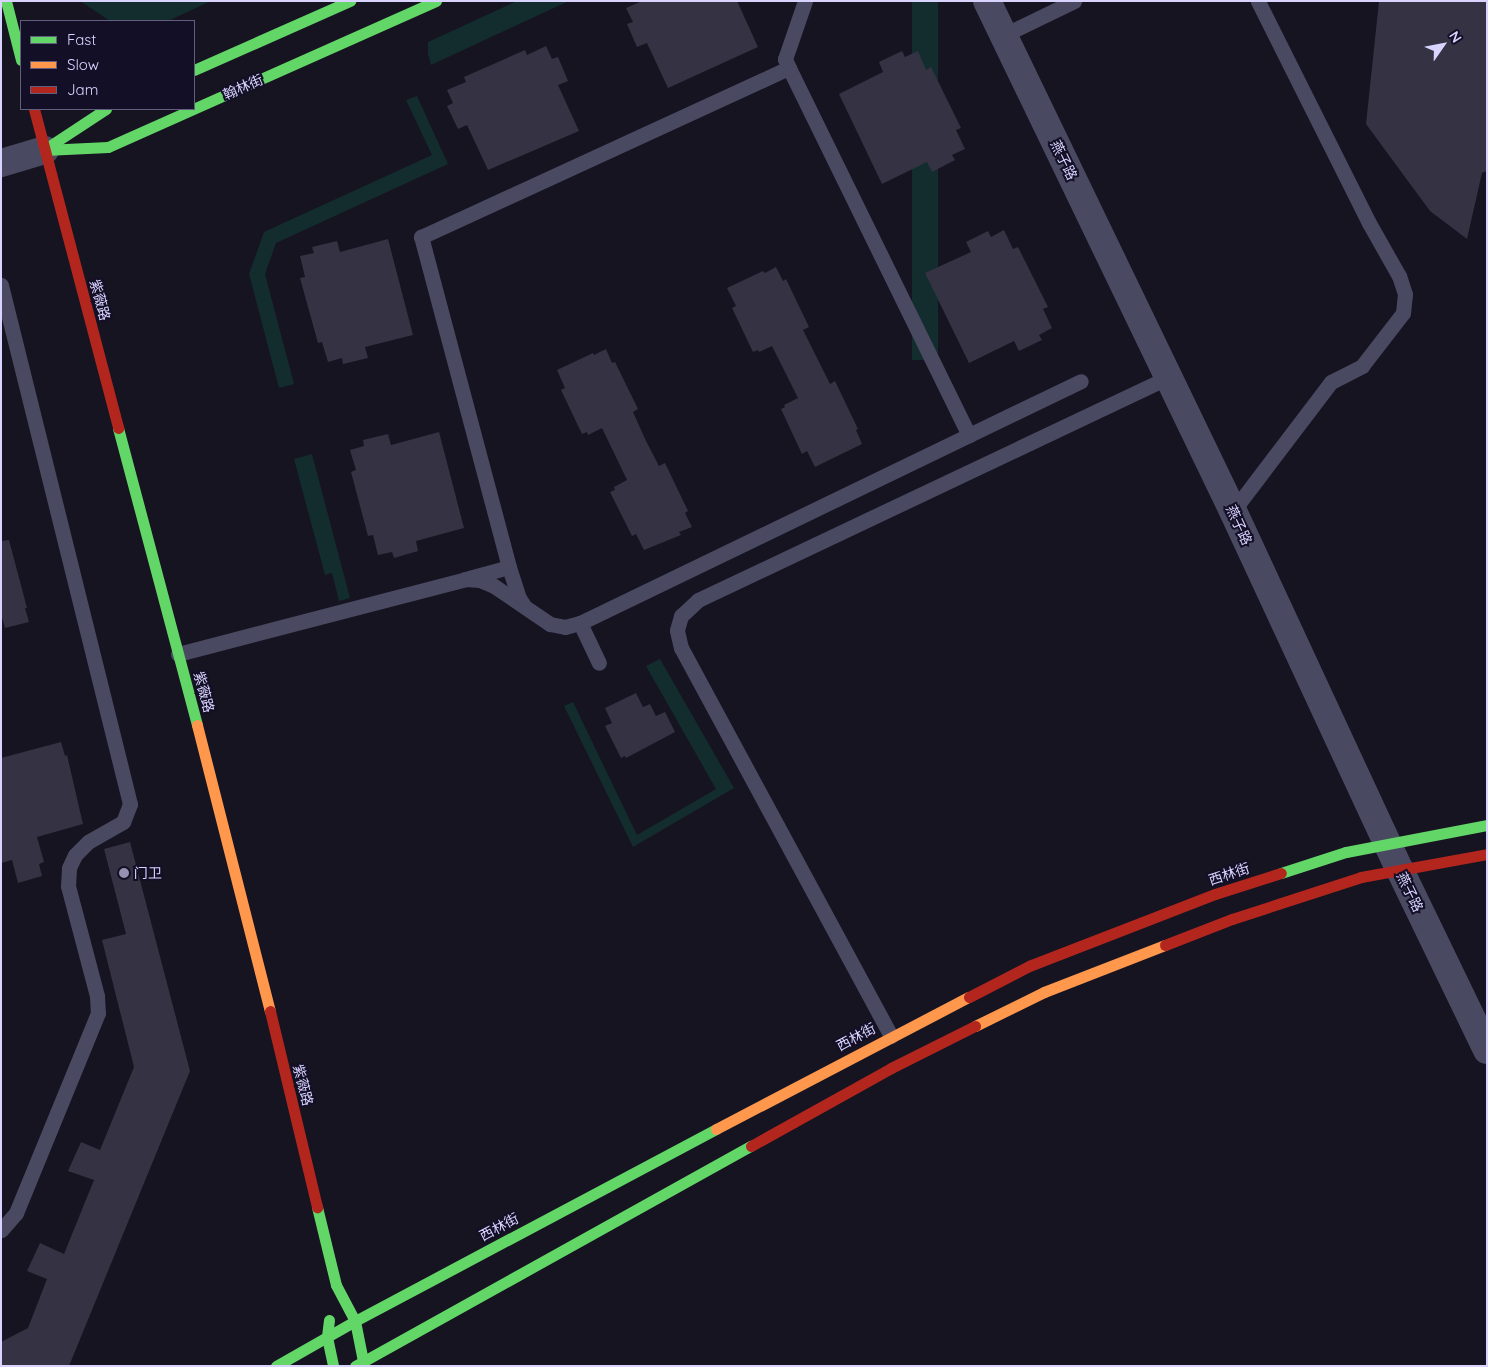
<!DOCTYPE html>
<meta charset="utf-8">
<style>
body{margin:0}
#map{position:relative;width:1488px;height:1367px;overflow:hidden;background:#161421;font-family:Quicksand,"Noto Sans SC",sans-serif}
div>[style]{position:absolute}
.green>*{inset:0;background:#132c2d;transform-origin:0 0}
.building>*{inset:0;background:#343243}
.lane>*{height:15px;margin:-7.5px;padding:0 7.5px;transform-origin:7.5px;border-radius:7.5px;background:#4a4962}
.street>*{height:28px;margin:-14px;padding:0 14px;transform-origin:14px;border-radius:14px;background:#4a4962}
.fast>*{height:11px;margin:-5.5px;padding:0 5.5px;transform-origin:5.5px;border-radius:5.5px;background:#63d668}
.slow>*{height:11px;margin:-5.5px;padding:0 5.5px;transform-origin:5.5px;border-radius:5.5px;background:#ff974d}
.jam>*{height:11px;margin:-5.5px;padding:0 5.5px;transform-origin:5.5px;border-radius:5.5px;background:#b3261e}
.dots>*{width:14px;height:14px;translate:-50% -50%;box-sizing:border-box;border:2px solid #130f26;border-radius:50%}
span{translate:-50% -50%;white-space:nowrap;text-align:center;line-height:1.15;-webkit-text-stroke:4px #130f26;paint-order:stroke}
.street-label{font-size:14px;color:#d9d4ff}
.poi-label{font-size:14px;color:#d9d4ff}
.left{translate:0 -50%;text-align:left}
.frame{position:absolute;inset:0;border:2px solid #d9d4ff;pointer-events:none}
.legend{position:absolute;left:20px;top:20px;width:175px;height:90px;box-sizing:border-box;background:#130f26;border:1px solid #625e7d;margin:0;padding:6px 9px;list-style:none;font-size:15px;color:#d9d4ff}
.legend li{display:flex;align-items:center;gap:10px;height:25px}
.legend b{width:25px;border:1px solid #625e7d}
.north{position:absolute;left:1418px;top:20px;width:50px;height:50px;-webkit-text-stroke:4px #130f26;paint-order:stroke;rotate:57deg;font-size:14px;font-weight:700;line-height:20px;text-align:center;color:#d9d4ff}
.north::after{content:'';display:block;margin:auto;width:18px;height:22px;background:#d9d4ff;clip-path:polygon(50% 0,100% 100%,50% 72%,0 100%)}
</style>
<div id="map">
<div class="green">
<i style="clip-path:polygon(80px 1px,211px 1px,168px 21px,110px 21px)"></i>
<i style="clip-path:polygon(517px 1px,569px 1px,431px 65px,428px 54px,428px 42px)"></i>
<i style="left:912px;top:1px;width:26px;height:359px"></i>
<i style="clip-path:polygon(417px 96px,448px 164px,276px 243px,265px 274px,294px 384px,279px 388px,249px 274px,264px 232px,432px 155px,406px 100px)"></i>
<i style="clip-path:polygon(312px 454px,350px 598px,339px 601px,332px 573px,325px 575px,294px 459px)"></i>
<i style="clip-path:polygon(660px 659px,734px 788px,633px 847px,564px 706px,573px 702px,637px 835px,716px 789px,646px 666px)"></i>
</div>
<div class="building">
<i style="clip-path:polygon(642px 1px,737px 1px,758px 47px,668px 88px,647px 43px,637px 47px,627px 24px,633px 22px,626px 8px)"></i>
<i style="clip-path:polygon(1379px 1px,1487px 1px,1487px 171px,1482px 173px,1467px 239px,1430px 211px,1366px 124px)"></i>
<i style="clip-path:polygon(546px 46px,552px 59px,558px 57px,568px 81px,558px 85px,579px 131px,488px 170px,467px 125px,458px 129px,447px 106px,453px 103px,447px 90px,466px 82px,464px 77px,525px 50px,527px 55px)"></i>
<i style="clip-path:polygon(902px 51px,905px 57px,918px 51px,926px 70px,931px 67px,961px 128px,956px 130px,965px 149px,952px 155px,955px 160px,932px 172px,927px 162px,882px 184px,839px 94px,883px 72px,879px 62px)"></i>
<i style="clip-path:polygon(1004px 230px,1013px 249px,1018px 247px,1048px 307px,1043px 309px,1052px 328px,1039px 335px,1042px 340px,1019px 351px,1014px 341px,969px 363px,925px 273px,971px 252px,966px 242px,988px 231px,991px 237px)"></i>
<i style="clip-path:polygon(388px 239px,413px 335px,365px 347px,368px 358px,343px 364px,342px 358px,328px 362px,322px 342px,318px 343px,300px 278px,305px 277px,300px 256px,314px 253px,312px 247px,337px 241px,340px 252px)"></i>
<i style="clip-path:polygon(776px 267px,783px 281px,786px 279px,809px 327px,803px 330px,830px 384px,835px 381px,858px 429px,856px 430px,862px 444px,815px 467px,807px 451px,802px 454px,781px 409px,785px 407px,784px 405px,798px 398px,772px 346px,759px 352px,758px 350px,753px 352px,732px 308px,736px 306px,727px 288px,763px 271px,765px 273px)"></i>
<i style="clip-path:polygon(606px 349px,612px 363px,615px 362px,638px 409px,633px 412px,646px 441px,659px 466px,665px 463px,688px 511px,685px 513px,692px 527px,679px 532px,681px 535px,644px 550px,636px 534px,632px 536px,610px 492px,615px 490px,614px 487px,627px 480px,602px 428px,588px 435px,587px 432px,582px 434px,561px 390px,565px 388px,557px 370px,593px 353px,594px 355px)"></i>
<i style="clip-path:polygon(439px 432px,464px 528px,416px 541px,418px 551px,394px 558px,392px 552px,378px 555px,373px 535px,368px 536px,351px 472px,356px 470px,350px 450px,364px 446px,363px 440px,388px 434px,391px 445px)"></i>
<i style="clip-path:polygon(9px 540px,27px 608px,25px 608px,29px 622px,5px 628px,1px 614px,1px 541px)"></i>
<i style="clip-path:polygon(636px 693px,643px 707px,650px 704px,656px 716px,665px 712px,675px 732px,626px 758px,625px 756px,621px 758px,605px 726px,612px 723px,605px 708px)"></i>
<i style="clip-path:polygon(61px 742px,65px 756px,67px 755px,83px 824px,37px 837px,44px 862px,39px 864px,42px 876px,18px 883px,12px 860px,1px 863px,1px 758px)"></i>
<i style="clip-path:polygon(130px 842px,190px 1071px,69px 1366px,1px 1366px,1px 1342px,28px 1328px,47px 1279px,27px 1271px,40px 1243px,64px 1254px,94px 1180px,68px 1171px,81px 1142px,100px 1150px,134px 1067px,102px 940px,126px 934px,104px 849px)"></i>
</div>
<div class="lane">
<i style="left:1004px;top:35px;width:78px;rotate:-25.9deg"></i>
<i style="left:789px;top:68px;width:409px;rotate:63.9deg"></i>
<i style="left:1px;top:285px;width:535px;rotate:76.04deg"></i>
<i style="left:130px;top:804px;width:19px;rotate:111deg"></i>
<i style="left:123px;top:822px;width:40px;rotate:150.3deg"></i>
<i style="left:88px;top:842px;width:18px;rotate:135deg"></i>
<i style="left:75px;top:855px;width:14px;rotate:115deg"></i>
<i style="left:69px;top:868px;width:18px;rotate:93deg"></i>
<i style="left:68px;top:886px;width:114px;rotate:75.2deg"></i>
<i style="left:97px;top:996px;width:17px;rotate:87deg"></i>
<i style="left:98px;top:1013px;width:216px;rotate:112.3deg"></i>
<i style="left:16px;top:1213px;width:23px;rotate:131deg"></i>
<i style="left:1233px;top:511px;width:162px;rotate:-52.8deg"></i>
<i style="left:1331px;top:382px;width:35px;rotate:-27deg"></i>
<i style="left:1362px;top:366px;width:67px;rotate:-52.3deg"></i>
<i style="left:1403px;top:313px;width:19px;rotate:-84deg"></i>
<i style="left:1405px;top:294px;width:19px;rotate:-108deg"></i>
<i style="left:1399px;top:276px;width:61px;rotate:-119.5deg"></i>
<i style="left:1369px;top:223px;width:248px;rotate:-116.6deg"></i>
<i style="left:469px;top:578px;width:41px;rotate:-15.4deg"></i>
<i style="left:523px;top:604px;width:7px;rotate:-124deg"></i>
<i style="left:519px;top:598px;width:33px;rotate:-108deg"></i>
<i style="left:509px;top:567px;width:342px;rotate:-104.9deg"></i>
<i style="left:421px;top:237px;width:405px;rotate:-24.7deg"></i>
<i style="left:789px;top:68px;width:10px;rotate:-114deg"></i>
<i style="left:785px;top:59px;width:61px;rotate:-71deg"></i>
<i style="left:580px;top:623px;width:44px;rotate:64.6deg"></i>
<i style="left:178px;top:654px;width:297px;rotate:-14.6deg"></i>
<i style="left:465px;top:579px;width:15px;rotate:4deg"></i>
<i style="left:480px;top:580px;width:15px;rotate:23deg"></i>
<i style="left:494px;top:586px;width:68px;rotate:34.2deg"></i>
<i style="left:550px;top:624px;width:15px;rotate:11deg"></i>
<i style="left:565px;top:627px;width:16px;rotate:-15deg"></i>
<i style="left:580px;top:623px;width:556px;rotate:-25.78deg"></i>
<i style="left:891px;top:1036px;width:441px;rotate:-118.4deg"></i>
<i style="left:681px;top:648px;width:18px;rotate:-103deg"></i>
<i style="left:677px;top:630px;width:15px;rotate:-74deg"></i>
<i style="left:681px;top:616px;width:23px;rotate:-43deg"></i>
<i style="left:698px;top:600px;width:521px;rotate:-25.34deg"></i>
</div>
<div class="street">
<i style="left:987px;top:1px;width:566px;rotate:64.25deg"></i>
<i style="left:1233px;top:511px;width:396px;rotate:65.1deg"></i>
<i style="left:1400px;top:870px;width:200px;rotate:64.2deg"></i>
<i style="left:1px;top:163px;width:46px;rotate:-16.5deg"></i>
</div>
<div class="fast">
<i style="left:6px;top:1px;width:61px;rotate:75.7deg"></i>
<i style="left:194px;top:70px;width:171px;rotate:-23.9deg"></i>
<i style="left:45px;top:149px;width:73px;rotate:-33.3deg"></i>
<i style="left:45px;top:150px;width:63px;rotate:-2.7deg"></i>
<i style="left:108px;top:147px;width:359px;rotate:-24deg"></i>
<i style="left:118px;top:428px;width:307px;rotate:75.1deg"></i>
<i style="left:1281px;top:873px;width:68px;rotate:-17.9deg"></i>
<i style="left:1346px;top:852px;width:144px;rotate:-10.8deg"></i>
<i style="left:317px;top:1207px;width:80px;rotate:76.3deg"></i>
<i style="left:336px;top:1285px;width:41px;rotate:62.2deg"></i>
<i style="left:355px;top:1321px;width:46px;rotate:78.7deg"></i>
<i style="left:329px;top:1320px;width:17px;rotate:97deg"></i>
<i style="left:327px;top:1337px;width:30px;rotate:78deg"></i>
<i style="left:276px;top:1366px;width:91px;rotate:-29.7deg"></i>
<i style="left:355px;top:1321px;width:409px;rotate:-28deg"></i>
<i style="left:355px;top:1366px;width:453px;rotate:-29.1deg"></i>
</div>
<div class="slow">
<i style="left:197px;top:725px;width:295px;rotate:75.7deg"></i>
<i style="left:975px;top:1026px;width:77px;rotate:-26.2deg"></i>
<i style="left:1044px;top:992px;width:130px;rotate:-21.2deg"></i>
<i style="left:716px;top:1129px;width:285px;rotate:-27.6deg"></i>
</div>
<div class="jam">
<i style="left:34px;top:109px;width:330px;rotate:75.2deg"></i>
<i style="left:1165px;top:945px;width:72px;rotate:-21.2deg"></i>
<i style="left:1232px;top:919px;width:136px;rotate:-18deg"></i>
<i style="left:1361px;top:877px;width:128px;rotate:-10.3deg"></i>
<i style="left:969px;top:997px;width:68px;rotate:-27.3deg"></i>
<i style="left:1029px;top:966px;width:199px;rotate:-21.2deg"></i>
<i style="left:1215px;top:894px;width:69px;rotate:-17.7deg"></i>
<i style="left:270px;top:1011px;width:202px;rotate:76.5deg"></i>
<i style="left:751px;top:1146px;width:160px;rotate:-29.1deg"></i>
<i style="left:891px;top:1068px;width:94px;rotate:-26.6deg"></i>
</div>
<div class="dots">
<i style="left:124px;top:873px;background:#9591b1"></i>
</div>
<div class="street-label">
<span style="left:243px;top:87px;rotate:-24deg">翰林街</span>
<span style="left:1064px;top:160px;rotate:64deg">燕子路</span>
<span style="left:100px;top:300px;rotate:75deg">紫薇路</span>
<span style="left:1239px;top:525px;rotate:65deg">燕子路</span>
<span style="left:204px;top:692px;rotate:75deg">紫薇路</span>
<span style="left:1229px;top:874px;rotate:-18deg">西林街</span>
<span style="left:1410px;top:892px;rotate:64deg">燕子路</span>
<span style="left:856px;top:1037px;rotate:-28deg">西林街</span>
<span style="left:303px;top:1085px;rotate:76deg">紫薇路</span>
<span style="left:499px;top:1227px;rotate:-28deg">西林街</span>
</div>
<div class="poi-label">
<span class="left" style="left:134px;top:873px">门卫</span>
</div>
<div class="frame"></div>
<ul class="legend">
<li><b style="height:6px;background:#63d668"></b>Fast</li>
<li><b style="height:6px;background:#ff974d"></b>Slow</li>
<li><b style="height:6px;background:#b3261e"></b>Jam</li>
</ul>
<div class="north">N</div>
</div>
